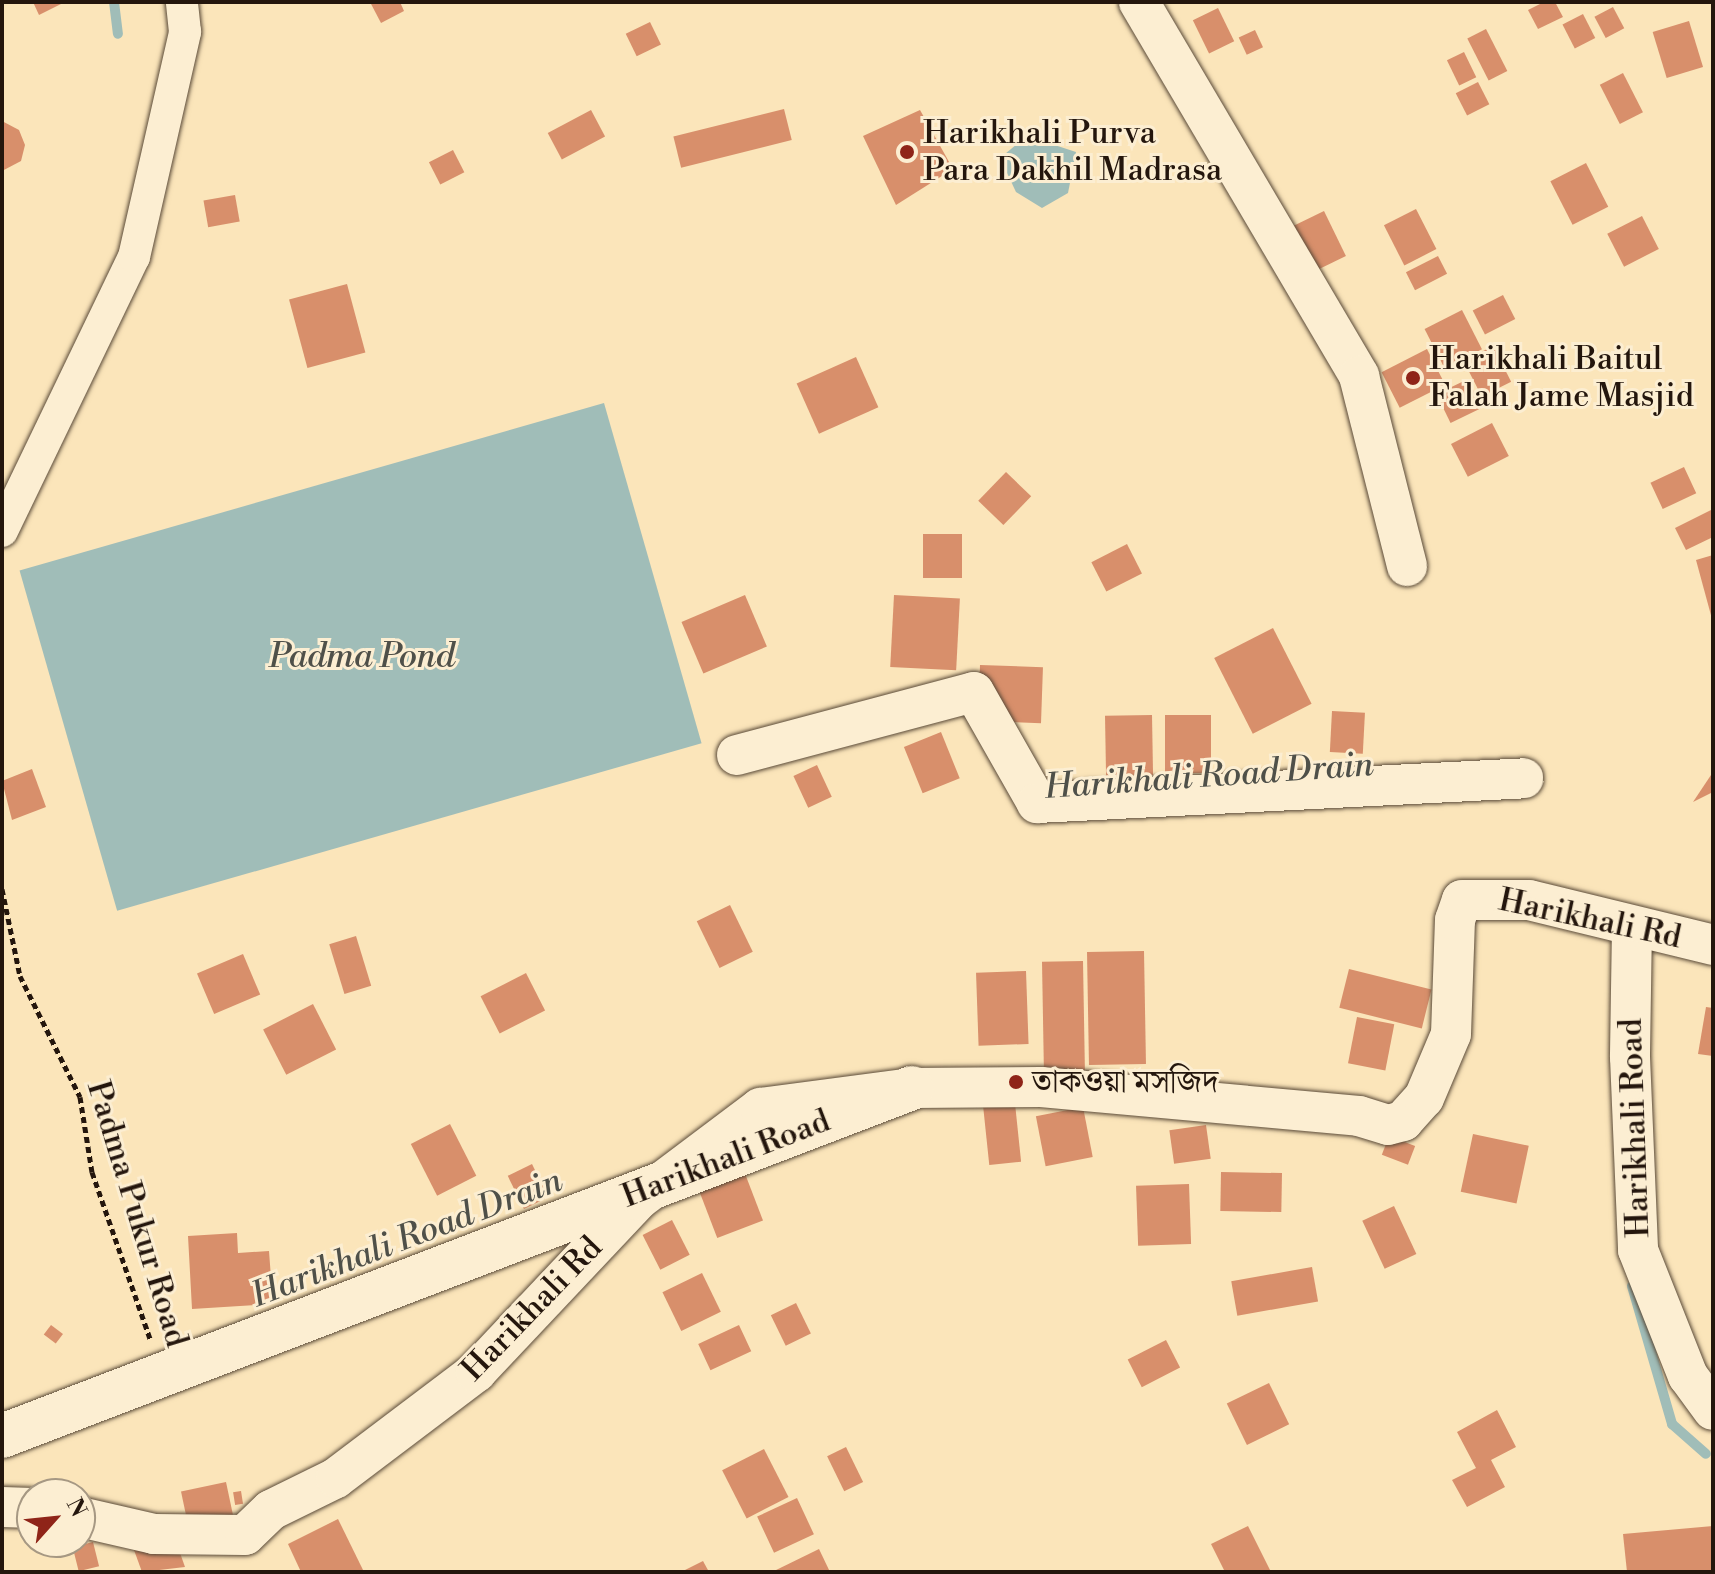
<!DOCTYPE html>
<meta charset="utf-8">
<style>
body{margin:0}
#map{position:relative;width:1715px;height:1574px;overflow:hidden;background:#fbe5ba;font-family:"Libre Bodoni","Noto Serif Bengali",serif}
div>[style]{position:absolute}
.water>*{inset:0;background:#a0bdb8;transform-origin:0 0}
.stream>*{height:10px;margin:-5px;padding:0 5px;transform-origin:5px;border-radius:5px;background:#a0bdb8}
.building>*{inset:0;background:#d88f6b;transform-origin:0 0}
.path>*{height:5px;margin-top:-2.5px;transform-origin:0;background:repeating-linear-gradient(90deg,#24160d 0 6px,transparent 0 10px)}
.roads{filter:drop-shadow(0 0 2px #5a4a38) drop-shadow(0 0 2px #5a4a38)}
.minor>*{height:32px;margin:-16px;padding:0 16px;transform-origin:16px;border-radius:16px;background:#fceed2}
.tertiary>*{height:40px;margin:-20px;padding:0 20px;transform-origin:20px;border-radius:20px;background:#fceed2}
.secondary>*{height:44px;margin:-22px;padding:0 22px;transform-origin:22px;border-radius:22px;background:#fceed2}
.dots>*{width:22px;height:22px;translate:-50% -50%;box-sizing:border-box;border:4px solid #fceed2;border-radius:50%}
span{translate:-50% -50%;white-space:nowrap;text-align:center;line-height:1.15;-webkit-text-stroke:6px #fceed2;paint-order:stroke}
.poi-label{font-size:32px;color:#24160d}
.left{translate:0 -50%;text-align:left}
.street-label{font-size:32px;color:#24160d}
.water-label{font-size:34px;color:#4f5049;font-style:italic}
.frame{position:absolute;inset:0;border:4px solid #24160d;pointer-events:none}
.north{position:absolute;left:16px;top:1478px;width:80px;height:80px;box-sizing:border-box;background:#fceed2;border:2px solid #a69883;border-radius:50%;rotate:63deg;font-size:22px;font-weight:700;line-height:32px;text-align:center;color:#24160d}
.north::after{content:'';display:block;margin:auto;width:28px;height:36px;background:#8f2418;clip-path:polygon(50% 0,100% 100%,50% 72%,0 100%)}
</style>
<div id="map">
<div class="water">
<i style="clip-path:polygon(1027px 136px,1076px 152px,1068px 193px,1042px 208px,1016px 192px,1000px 158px)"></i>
<i style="left:604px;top:403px;width:354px;height:608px;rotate:74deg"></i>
</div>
<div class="stream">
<i style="left:114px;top:2px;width:32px;rotate:83deg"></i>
<i style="left:1632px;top:1286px;width:144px;rotate:73.8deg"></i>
<i style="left:1672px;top:1424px;width:45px;rotate:41.4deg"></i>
</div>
<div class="building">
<i style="clip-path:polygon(33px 2px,65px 2px,39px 15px)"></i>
<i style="clip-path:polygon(370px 2px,400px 2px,404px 11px,381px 23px)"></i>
<i style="clip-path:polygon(1544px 2px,1555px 2px,1563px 17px,1538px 29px,1528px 10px)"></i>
<i style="left:1613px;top:7px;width:24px;height:21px;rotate:62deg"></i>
<i style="left:1218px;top:8px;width:37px;height:28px;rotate:64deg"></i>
<i style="left:1583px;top:14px;width:27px;height:23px;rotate:63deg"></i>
<i style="left:1689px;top:21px;width:48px;height:38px;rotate:73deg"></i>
<i style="left:650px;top:22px;width:25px;height:27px;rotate:64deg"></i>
<i style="left:1486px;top:29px;width:47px;height:21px;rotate:63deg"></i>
<i style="left:1255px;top:30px;width:19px;height:18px;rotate:65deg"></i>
<i style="left:1464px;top:52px;width:28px;height:19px;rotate:64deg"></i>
<i style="left:1623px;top:73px;width:44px;height:26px;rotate:63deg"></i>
<i style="left:1478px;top:82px;width:25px;height:25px;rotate:63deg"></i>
<i style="left:784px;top:109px;width:32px;height:114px;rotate:76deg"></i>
<i style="left:591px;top:110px;width:30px;height:49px;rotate:62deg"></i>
<i style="clip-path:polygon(920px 110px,953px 169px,896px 205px,863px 136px)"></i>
<i style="clip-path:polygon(2px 121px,19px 130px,25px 145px,21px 161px,2px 171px)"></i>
<i style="left:453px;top:150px;width:25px;height:27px;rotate:63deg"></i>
<i style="left:1586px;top:163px;width:49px;height:40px;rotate:63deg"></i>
<i style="left:235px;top:195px;width:27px;height:32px;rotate:80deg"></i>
<i style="left:1416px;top:209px;width:45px;height:36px;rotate:63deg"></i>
<i style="left:1324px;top:211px;width:50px;height:44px;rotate:64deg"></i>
<i style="left:1642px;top:216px;width:37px;height:39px;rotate:63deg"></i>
<i style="left:1438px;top:256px;width:20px;height:36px;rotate:63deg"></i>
<i style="left:347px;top:284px;width:71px;height:60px;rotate:75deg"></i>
<i style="left:1503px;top:295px;width:27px;height:34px;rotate:63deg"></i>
<i style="left:1462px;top:310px;width:44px;height:42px;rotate:63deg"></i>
<i style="left:1493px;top:346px;width:40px;height:33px;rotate:63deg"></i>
<i style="left:1427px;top:349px;width:40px;height:51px;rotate:63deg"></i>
<i style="left:856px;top:357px;width:55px;height:65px;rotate:66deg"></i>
<i style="left:1468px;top:379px;width:32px;height:35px;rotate:64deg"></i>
<i style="left:1492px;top:423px;width:37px;height:46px;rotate:63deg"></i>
<i style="left:1684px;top:467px;width:29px;height:37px;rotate:65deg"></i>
<i style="left:1006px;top:472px;width:35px;height:40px;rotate:44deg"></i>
<i style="clip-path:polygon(1713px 509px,1713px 537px,1686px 550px,1675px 528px)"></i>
<i style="left:923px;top:534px;width:39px;height:44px"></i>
<i style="left:1127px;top:544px;width:33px;height:40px;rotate:63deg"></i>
<i style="clip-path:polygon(1713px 555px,1713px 619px,1712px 619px,1696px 560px)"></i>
<i style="left:745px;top:595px;width:56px;height:69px;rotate:67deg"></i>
<i style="left:894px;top:595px;width:66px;height:72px;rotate:3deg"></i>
<i style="left:1273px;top:628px;width:85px;height:66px;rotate:63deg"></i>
<i style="left:980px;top:665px;width:63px;height:56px;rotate:2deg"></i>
<i style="left:1332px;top:711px;width:33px;height:41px;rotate:3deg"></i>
<i style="left:1152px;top:715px;width:60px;height:47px;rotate:89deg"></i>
<i style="left:1165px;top:715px;width:46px;height:58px"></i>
<i style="left:941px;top:732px;width:50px;height:40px;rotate:68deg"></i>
<i style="left:817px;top:765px;width:35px;height:26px;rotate:65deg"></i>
<i style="clip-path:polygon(32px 769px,46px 807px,12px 820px,2px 781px)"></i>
<i style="clip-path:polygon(1713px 772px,1713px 792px,1693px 802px)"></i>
<i style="left:730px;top:905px;width:52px;height:37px;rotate:64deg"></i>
<i style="left:356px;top:936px;width:52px;height:28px;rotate:73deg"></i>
<i style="left:1144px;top:951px;width:113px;height:57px;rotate:89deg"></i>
<i style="left:243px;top:954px;width:44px;height:50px;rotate:67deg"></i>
<i style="left:1083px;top:961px;width:109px;height:41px;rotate:89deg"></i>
<i style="left:1349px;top:969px;width:85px;height:40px;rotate:14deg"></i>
<i style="left:1026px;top:971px;width:73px;height:50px;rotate:88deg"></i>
<i style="left:526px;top:973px;width:42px;height:51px;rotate:63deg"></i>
<i style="left:313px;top:1004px;width:51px;height:56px;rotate:63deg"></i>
<i style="clip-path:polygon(1706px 1007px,1713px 1008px,1713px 1056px,1698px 1054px)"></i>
<i style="left:1357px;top:1017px;width:38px;height:47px;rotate:11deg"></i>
<i style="left:1014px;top:1094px;width:68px;height:32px;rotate:84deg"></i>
<i style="left:1083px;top:1107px;width:51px;height:48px;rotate:79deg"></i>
<i style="left:450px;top:1124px;width:58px;height:44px;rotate:63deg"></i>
<i style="left:1206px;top:1125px;width:34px;height:37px;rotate:82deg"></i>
<i style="left:1473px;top:1134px;width:57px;height:59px;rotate:12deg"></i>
<i style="left:1389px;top:1136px;width:28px;height:20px;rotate:21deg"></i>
<i style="left:532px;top:1164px;width:37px;height:27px;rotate:64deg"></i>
<i style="left:744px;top:1171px;width:53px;height:49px;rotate:69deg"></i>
<i style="left:1221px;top:1172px;width:61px;height:39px;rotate:1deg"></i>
<i style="left:1189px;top:1184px;width:60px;height:53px;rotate:88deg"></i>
<i style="left:1394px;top:1206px;width:53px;height:35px;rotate:65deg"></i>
<i style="left:672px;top:1220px;width:39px;height:33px;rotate:63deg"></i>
<i style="clip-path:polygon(237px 1233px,238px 1253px,269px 1251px,273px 1304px,192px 1309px,188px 1236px)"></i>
<i style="left:1312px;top:1267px;width:35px;height:82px;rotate:80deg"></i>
<i style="left:702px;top:1273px;width:43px;height:44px;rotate:64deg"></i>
<i style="left:796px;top:1303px;width:34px;height:28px;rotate:64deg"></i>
<i style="left:51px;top:1325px;width:15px;height:12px;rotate:37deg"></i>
<i style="left:739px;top:1325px;width:29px;height:45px;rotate:65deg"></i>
<i style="left:1166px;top:1340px;width:31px;height:43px;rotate:63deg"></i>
<i style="left:1269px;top:1383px;width:46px;height:47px;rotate:64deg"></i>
<i style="clip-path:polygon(1497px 1410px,1516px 1447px,1491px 1460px,1505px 1487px,1467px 1507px,1452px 1480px,1476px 1468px,1457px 1432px)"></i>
<i style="left:846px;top:1447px;width:39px;height:21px;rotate:64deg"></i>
<i style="left:764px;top:1449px;width:54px;height:47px;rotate:63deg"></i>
<i style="left:226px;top:1482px;width:40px;height:46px;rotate:78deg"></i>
<i style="left:241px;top:1491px;width:13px;height:8px;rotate:81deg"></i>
<i style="left:797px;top:1498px;width:40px;height:44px;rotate:65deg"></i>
<i style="clip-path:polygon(338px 1519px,364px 1572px,301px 1572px,288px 1544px)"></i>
<i style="clip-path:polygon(1248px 1526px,1271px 1572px,1225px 1572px,1211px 1544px)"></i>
<i style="clip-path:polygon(1713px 1526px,1713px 1572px,1627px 1572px,1623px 1534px)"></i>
<i style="clip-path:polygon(174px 1536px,185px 1567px,142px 1572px,134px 1550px)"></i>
<i style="left:93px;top:1542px;width:25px;height:21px;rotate:76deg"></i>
<i style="clip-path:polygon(819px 1549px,830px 1572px,772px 1572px)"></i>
<i style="clip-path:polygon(703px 1561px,709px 1572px,681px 1572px)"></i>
</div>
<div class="path">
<i style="left:2px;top:889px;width:89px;rotate:78.3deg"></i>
<i style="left:20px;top:976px;width:135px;rotate:63.6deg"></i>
<i style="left:80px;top:1097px;width:76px;rotate:80.9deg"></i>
<i style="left:92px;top:1172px;width:177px;rotate:70.8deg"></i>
</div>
<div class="roads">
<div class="minor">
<i style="left:2px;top:531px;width:304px;rotate:-64.3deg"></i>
<i style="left:134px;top:257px;width:231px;rotate:-77.2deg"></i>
<i style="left:185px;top:32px;width:30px;rotate:-96deg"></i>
</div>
<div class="tertiary">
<i style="left:1139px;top:2px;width:434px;rotate:59.5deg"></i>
<i style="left:1359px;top:376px;width:196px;rotate:75.8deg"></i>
<i style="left:737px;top:755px;width:245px;rotate:-14.9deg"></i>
<i style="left:974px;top:692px;width:128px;rotate:60.4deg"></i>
<i style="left:1037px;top:803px;width:487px;rotate:-2.9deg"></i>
<i style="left:1632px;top:926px;width:131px;rotate:90.9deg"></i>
<i style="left:1630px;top:1057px;width:193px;rotate:87.6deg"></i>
<i style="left:1638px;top:1250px;width:136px;rotate:68.4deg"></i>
<i style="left:1688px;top:1376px;width:42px;rotate:53.7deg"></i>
<i style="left:2px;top:1507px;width:30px;rotate:2deg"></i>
<i style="left:80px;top:1517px;width:76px;rotate:12.9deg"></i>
<i style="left:154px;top:1534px;width:91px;rotate:0.6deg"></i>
<i style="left:245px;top:1535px;width:36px;rotate:-44deg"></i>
<i style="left:271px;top:1510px;width:72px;rotate:-26.2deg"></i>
<i style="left:336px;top:1478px;width:176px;rotate:-37.1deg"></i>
<i style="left:476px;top:1372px;width:236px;rotate:-46.7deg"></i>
<i style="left:638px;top:1200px;width:153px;rotate:-37deg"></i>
<i style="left:760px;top:1108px;width:153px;rotate:-7.5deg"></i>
<i style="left:912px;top:1088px;width:129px;rotate:-0.4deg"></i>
<i style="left:1041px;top:1087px;width:319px;rotate:5.2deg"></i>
<i style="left:1359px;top:1116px;width:30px;rotate:17deg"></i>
<i style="left:1388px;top:1125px;width:16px;rotate:-15deg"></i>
<i style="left:1403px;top:1121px;width:31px;rotate:-48deg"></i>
<i style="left:1424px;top:1098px;width:69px;rotate:-67.1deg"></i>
<i style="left:1451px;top:1034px;width:114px;rotate:-88deg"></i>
<i style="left:1455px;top:920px;width:21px;rotate:-71deg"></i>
<i style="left:1462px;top:900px;width:67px"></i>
<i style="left:1529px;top:900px;width:189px;rotate:13.7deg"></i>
</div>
<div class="secondary">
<i style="left:2px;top:1436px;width:974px;rotate:-20.93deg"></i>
</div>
</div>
<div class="dots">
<i style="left:907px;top:152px;background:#8f2418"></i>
<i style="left:1413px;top:378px;background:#8f2418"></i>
<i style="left:1016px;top:1082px;background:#8f2418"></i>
</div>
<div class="poi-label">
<span class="left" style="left:923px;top:152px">Harikhali Purva<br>Para Dakhil Madrasa</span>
<span class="left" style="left:1429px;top:378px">Harikhali Baitul<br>Falah Jame Masjid</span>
<span class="left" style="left:1032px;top:1082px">তাকওয়া মসজিদ</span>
</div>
<div class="street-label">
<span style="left:1590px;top:919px;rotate:12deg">Harikhali Rd</span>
<span style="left:1635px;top:1128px;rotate:-92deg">Harikhali Road</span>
<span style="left:726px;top:1159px;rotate:-21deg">Harikhali Road</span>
<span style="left:137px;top:1214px;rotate:73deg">Padma Pukur Road</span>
<span style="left:532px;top:1309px;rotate:-46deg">Harikhali Rd</span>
</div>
<div class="water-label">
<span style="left:362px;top:658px">Padma Pond</span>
<span style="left:1209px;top:777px;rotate:-4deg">Harikhali Road Drain</span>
<span style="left:407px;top:1239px;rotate:-21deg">Harikhali Road Drain</span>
</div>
<div class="frame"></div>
<div class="north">N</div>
</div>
